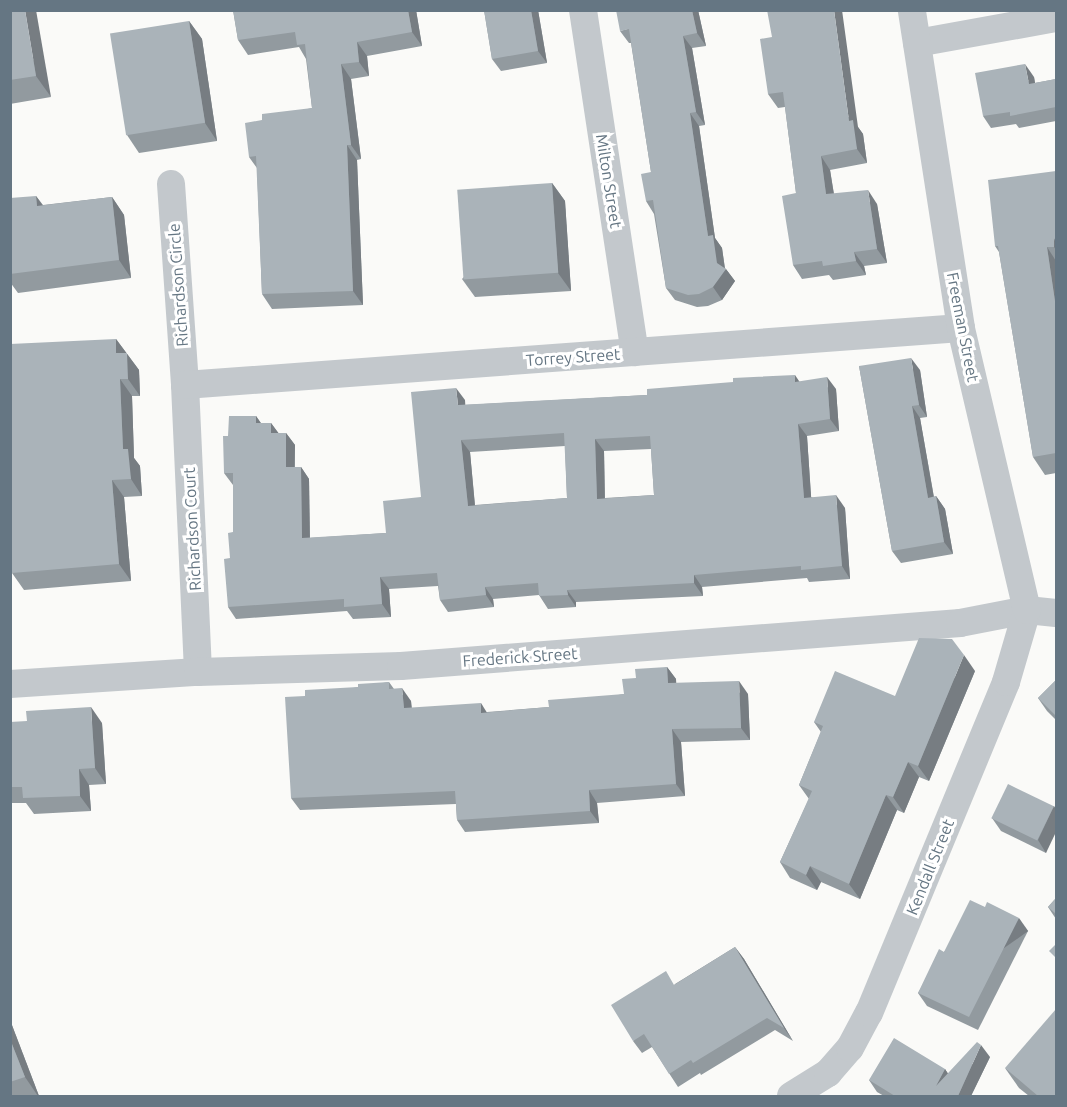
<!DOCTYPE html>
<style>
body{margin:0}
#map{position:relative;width:1067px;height:1107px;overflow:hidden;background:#fafaf8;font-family:Ubuntu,sans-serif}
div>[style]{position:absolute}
.street>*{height:28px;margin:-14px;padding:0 14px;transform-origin:14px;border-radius:14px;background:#c3c8cc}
.wall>*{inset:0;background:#929a9f}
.shaded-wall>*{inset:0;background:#777d82;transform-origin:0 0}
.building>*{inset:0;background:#aab3b9;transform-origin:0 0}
span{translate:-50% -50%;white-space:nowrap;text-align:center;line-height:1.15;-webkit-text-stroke:6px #fff;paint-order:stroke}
.street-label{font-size:16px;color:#657683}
.frame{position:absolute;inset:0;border:12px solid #657683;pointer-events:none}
</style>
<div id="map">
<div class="street">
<i style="left:583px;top:10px;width:346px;rotate:81.4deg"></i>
<i style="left:917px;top:43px;width:141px;rotate:-10.2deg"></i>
<i style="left:171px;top:184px;width:201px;rotate:86deg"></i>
<i style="left:185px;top:385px;width:287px;rotate:87.4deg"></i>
<i style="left:185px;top:385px;width:778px;rotate:-4.2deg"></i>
<i style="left:10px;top:684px;width:188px;rotate:-3.7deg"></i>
<i style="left:198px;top:672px;width:203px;rotate:-1.7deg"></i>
<i style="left:401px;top:666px;width:561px;rotate:-4.4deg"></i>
<i style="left:960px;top:623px;width:68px;rotate:-11deg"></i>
<i style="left:1027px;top:610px;width:29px;rotate:6deg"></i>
<i style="left:791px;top:1096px;width:44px;rotate:-31.9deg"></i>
<i style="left:828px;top:1073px;width:33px;rotate:-49deg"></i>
<i style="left:850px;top:1048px;width:40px;rotate:-62deg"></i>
<i style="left:869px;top:1013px;width:358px;rotate:-67.5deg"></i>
<i style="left:1006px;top:682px;width:75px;rotate:-73.7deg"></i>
<i style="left:1027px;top:610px;width:290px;rotate:-103.2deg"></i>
<i style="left:961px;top:328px;width:322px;rotate:-98.8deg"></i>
</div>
<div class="wall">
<i style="clip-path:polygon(10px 10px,51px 97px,10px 104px)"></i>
<i style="clip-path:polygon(233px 10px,416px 10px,422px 46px,367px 56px,369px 76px,351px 79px,361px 159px,357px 160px,363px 305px,272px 309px,262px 294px,257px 168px,249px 157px,262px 120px,312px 108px,306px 59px,299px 47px,248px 55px,238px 40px)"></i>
<i style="clip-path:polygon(484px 10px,538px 10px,547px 63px,501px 71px,492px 59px)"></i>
<i style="clip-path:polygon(698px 10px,706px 46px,692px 48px,705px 125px,699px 126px,715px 238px,722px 248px,725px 268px,735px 281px,722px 300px,708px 306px,697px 307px,675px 300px,666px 288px,654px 214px,646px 201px,651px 172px,631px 43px,629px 43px,620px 31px)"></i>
<i style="clip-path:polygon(189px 21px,202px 39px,217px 141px,139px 153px,127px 135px)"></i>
<i style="clip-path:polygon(772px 37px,858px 127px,863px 134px,867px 163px,830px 170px,834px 194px,877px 204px,887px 263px,864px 266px,866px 275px,833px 280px,829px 275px,802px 279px,793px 265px,796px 193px,785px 107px,778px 108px,768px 94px)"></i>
<i style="clip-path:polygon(1034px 77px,1035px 83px,1056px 79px,1056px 121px,1019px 128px,1016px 124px,991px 128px,983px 116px)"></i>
<i style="clip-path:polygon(1056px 171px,1056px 473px,1045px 475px,1033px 457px,999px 252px,995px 246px)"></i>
<i style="clip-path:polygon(552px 183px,565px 201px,571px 291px,475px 297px,462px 279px)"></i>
<i style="clip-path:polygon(36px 196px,43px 205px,112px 197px,124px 215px,131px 278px,18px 293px,10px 282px,10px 274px)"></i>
<i style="clip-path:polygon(116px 339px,139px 370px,140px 396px,132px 396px,134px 458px,140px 466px,142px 496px,124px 497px,131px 581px,24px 590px,12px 573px,12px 571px,10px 571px,10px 434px)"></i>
<i style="clip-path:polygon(859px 366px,920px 370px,927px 417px,920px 418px,934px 497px,936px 496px,945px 509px,953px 554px,901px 563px,892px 551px)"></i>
<i style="clip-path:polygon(evenodd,800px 382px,836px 389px,839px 431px,807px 436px,811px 497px,845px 508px,850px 579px,809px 582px,807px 578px,702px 587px,703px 596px,576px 602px,576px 607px,548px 609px,539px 595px,493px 599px,494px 607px,448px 612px,440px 600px,438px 586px,389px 589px,391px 617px,353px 619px,347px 611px,236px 619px,228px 607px,230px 558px,233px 532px,233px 485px,224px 473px,256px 416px,261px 423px,271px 423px,278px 433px,286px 433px,295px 445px,295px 467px,301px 467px,309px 479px,310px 538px,386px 533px,421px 497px,465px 400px,465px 405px,647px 395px,800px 382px,565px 446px,567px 498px,475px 505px,470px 452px,565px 446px,800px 382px,651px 449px,654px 495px,605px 498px,604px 451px,651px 449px)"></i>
<i style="clip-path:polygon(667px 667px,676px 679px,676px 683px,748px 694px,750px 740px,681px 742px,685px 796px,597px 803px,599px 823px,465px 832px,457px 820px,456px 804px,300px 810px,291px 798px,305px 696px,389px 682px,394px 689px,411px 701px,412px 708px,487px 712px,549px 707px,624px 694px,636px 678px)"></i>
<i style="clip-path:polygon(975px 671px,929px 781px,919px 777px,904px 813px,897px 810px,860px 899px,821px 882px,817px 890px,790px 878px,780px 862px,809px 799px,799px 785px,821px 732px,814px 722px)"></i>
<i style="clip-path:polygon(1056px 680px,1056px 720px,1047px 711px,1038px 698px)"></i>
<i style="clip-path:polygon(10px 722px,102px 723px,106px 784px,89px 785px,91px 811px,34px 814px,26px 803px,10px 803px)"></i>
<i style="clip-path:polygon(1054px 806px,1046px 853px,1001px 831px,992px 818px)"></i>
<i style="clip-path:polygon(1056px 898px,1056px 919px,1048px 907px)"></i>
<i style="clip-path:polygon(985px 907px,1028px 931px,978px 1030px,927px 1006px,918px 993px,944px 952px)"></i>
<i style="clip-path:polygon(735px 947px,744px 959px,793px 1041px,775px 1030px,701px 1075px,700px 1073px,678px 1087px,652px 1047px,642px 1053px,633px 1041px,675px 984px)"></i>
<i style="clip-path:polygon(10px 1020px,39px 1096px,10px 1096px)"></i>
<i style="clip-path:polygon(990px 1057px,971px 1096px,884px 1096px,877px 1092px,869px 1080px,945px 1069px,948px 1074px)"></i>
<i style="clip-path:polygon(1005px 1068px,1056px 1096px,1029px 1096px,1019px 1088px)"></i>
</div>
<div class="shaded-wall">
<i style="clip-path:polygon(25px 10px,36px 10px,51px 97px,36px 76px)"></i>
<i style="clip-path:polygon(408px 10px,416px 10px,422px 46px,412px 32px)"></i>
<i style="clip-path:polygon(531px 10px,538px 10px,547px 63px,538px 51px)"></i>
<i style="clip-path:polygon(692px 10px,698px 10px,706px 46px,697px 33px)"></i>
<i style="clip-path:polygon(834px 10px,842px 10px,858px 127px,863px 134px,867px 163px,857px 149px,849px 121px)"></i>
<i style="clip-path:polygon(189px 21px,202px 39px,217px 141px,205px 123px)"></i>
<i style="clip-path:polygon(683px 36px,692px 48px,705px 125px,696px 112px)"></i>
<i style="clip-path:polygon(357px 42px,367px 56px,369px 76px,359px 62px)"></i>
<i style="clip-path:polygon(341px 64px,351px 79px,361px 159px,351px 145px)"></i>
<i style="clip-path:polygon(1025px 64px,1034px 77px,1037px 96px,1029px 84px)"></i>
<i style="clip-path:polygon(690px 113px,699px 126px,715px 238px,722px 248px,725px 270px,726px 269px,735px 281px,722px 300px,713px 287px,708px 236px)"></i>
<i style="clip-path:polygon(347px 145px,357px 160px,363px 305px,353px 291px)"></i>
<i style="clip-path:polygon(821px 156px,830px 170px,836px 208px,826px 194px)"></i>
<i style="clip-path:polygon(552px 183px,565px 201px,571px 291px,558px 273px)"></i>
<i style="clip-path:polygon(868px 190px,877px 204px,887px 263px,877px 249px)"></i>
<i style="clip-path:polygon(36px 196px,48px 213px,37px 206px)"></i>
<i style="clip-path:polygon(112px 197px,124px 215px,131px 278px,119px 260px)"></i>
<i style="clip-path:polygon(1054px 239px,1056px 243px,1056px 250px,1054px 247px)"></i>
<i style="clip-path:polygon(1047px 247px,1056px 261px,1056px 308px)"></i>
<i style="clip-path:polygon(854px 252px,864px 266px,866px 275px,856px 261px)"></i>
<i style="clip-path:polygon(116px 339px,139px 370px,140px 396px,128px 379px,116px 353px)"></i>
<i style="clip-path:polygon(911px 358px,920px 370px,927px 417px,919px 405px)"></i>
<i style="clip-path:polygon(795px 375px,803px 387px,795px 382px)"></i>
<i style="clip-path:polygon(827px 377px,836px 389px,839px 431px,830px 419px)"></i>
<i style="clip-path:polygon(120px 379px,132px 396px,134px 458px,140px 466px,142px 496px,131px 479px,123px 449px)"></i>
<i style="clip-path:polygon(456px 388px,465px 400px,466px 417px,458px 405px)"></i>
<i style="clip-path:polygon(912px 406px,920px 418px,936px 510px,928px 498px)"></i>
<i style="clip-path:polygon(256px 416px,264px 428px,256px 423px)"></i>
<i style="clip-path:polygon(271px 423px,280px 435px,271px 433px)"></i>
<i style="clip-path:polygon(798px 424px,807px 436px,812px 510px,804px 498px)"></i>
<i style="clip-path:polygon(286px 433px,295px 445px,294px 479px,286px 467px)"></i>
<i style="clip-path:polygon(595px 439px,604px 451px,605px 511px,597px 499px)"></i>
<i style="clip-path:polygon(461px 440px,470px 452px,476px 518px,468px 506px)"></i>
<i style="clip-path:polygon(301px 467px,309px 479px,310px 550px,302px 538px)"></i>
<i style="clip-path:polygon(112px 480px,124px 497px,131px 581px,119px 564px)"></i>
<i style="clip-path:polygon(836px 495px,845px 508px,850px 579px,842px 566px)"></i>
<i style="clip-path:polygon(936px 496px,945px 509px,953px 554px,944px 542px)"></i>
<i style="clip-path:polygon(694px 575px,702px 587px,703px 596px,694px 583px)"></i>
<i style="clip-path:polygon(380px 577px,389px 589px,391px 617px,382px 604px)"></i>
<i style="clip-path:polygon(485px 587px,493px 599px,494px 607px,486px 595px)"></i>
<i style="clip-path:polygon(567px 590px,576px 602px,576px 607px,568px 595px)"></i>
<i style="clip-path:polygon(964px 655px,975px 671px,929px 781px,918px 766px)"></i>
<i style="clip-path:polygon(667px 667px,676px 679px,677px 695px,668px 683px)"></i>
<i style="clip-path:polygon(739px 681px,748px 694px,750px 740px,741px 728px)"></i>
<i style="clip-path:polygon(402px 688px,411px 701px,412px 721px,404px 708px)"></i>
<i style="clip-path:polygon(481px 703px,489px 716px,481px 713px)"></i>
<i style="clip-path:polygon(91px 707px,102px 723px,106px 784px,95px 768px)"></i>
<i style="clip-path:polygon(672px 729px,681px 742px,685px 796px,676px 784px)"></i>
<i style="clip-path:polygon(908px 762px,919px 777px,904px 813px,893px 797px)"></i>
<i style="clip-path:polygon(79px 769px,89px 785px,91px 811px,80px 796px)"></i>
<i style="clip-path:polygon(589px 790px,597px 803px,599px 823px,590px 811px)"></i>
<i style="clip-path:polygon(886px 795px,897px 810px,860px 899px,849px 884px)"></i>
<i style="clip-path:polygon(1054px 806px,1056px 809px,1056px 832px,1046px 853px,1038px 840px)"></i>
<i style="clip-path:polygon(810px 866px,821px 882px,817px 890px,806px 875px)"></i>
<i style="left:1019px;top:918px;width:16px;height:111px;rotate:55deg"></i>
<i style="clip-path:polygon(735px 947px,744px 959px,793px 1041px,784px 1028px)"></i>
<i style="clip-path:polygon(10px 1020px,39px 1096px,38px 1096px,25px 1077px,10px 1039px)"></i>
<i style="clip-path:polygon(981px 1045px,990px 1057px,971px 1096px,958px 1096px)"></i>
<i style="clip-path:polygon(945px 1069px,953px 1081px,936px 1086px)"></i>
</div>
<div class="building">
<i style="clip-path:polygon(10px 10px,25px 10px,36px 76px,10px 80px)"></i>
<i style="clip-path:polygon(233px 10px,408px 10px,412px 32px,357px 42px,359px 62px,341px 64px,351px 145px,347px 145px,353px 291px,262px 294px,256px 156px,249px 157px,245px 123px,262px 120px,262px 114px,312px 108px,305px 44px,297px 45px,295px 32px,238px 40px)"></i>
<i style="clip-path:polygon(484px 10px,531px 10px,538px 51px,492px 59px)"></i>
<i style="clip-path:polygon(616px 10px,692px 10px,697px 33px,683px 36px,696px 112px,690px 113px,708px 236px,713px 235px,717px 263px,726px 269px,713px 287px,699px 294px,688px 295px,666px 288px,653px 200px,646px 201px,641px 174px,651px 172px,629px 29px,620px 31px)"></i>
<i style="clip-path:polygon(767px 10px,834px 10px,849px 121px,853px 120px,857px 149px,821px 156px,826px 194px,868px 190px,877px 249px,854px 252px,856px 261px,823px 266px,822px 261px,793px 265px,782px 196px,796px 193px,783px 92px,768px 94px,760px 39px,772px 37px)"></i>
<i style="left:189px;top:21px;width:103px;height:80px;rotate:81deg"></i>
<i style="clip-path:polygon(1025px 64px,1029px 84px,1056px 79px,1056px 107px,1010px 116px,1010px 112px,983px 116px,975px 73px)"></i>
<i style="clip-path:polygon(1056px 171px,1056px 238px,1054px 239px,1054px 247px,1047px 247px,1056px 308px,1056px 453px,1033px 457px,998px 246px,995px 246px,988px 180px)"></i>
<i style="left:552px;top:183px;width:90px;height:95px;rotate:86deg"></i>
<i style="clip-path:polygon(36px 196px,37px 206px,112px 197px,119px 260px,10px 274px,10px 198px)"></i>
<i style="clip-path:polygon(116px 339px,116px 353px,127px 353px,128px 379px,120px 379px,123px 449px,128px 449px,131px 479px,112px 480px,119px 564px,12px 573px,10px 557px,10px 344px)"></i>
<i style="clip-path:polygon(911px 358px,919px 405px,912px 406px,928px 498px,936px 496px,944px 542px,892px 551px,859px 366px)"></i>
<i style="clip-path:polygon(evenodd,795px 375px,795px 382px,827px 377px,830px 419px,798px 424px,804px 498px,836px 495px,842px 566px,801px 570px,801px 566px,694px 575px,694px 583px,567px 590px,568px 595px,539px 596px,538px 583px,485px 587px,486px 595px,440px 600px,437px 573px,380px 577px,382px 604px,344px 607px,344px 599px,228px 607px,224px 559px,230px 558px,228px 533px,233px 532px,233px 473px,224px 473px,223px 436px,228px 436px,229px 416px,256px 416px,256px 423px,271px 423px,271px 433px,286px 433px,286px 467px,301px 467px,302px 538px,386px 533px,383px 501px,421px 497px,411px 392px,456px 388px,458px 405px,647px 395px,647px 389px,733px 382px,733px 378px,795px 375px,564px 433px,567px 498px,468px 506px,461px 440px,564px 433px,795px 375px,650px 436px,654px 495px,597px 499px,595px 439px,650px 436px)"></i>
<i style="clip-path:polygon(919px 638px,952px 639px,964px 655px,918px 766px,908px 762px,893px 797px,886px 795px,849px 884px,810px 866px,806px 875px,780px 862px,812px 791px,799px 785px,823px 726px,814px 722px,835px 671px,895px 696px)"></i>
<i style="clip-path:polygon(667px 667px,668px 683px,739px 681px,741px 728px,672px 729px,676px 784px,589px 790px,590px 811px,457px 820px,455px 791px,291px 798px,285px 697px,305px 696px,305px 690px,358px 687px,358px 684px,389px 682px,389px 689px,402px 688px,404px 708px,481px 703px,481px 713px,549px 707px,548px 700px,624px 694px,622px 679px,636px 678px,635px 669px)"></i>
<i style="clip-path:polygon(1056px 680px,1056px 716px,1038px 698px)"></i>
<i style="clip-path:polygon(91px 707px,95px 768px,79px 769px,80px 796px,23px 798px,22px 787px,10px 787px,10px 722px,27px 721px,26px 711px)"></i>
<i style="left:1008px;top:784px;width:51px;height:38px;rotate:26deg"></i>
<i style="clip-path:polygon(1056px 898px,1056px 914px,1048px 907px)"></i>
<i style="clip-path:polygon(970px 900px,985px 907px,987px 902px,1019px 918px,969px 1017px,918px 993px,939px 949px,944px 952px)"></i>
<i style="clip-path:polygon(1056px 944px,1056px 958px,1049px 951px)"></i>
<i style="clip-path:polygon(735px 947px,784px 1028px,767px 1018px,693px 1063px,691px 1060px,669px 1074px,644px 1034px,633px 1041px,611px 1005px,666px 971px,674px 985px)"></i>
<i style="clip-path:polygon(1056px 1009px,1056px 1096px,1038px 1096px,1005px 1068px)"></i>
<i style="clip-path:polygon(894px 1038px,945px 1069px,936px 1086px,977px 1042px,981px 1045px,958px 1096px,895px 1096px,869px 1080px)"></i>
<i style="clip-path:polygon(10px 1039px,25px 1077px,10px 1082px)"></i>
</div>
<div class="street-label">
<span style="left:609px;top:181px;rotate:81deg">Milton Street</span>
<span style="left:178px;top:285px;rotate:-94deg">Richardson Circle</span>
<span style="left:963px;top:327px;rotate:79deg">Freeman Street</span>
<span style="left:573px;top:357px;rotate:-4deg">Torrey Street</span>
<span style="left:192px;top:529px;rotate:-93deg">Richardson Court</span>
<span style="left:520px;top:657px;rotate:-4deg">Frederick Street</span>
<span style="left:930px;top:867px;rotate:-68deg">Kendall Street</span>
</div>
<div class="frame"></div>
</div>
